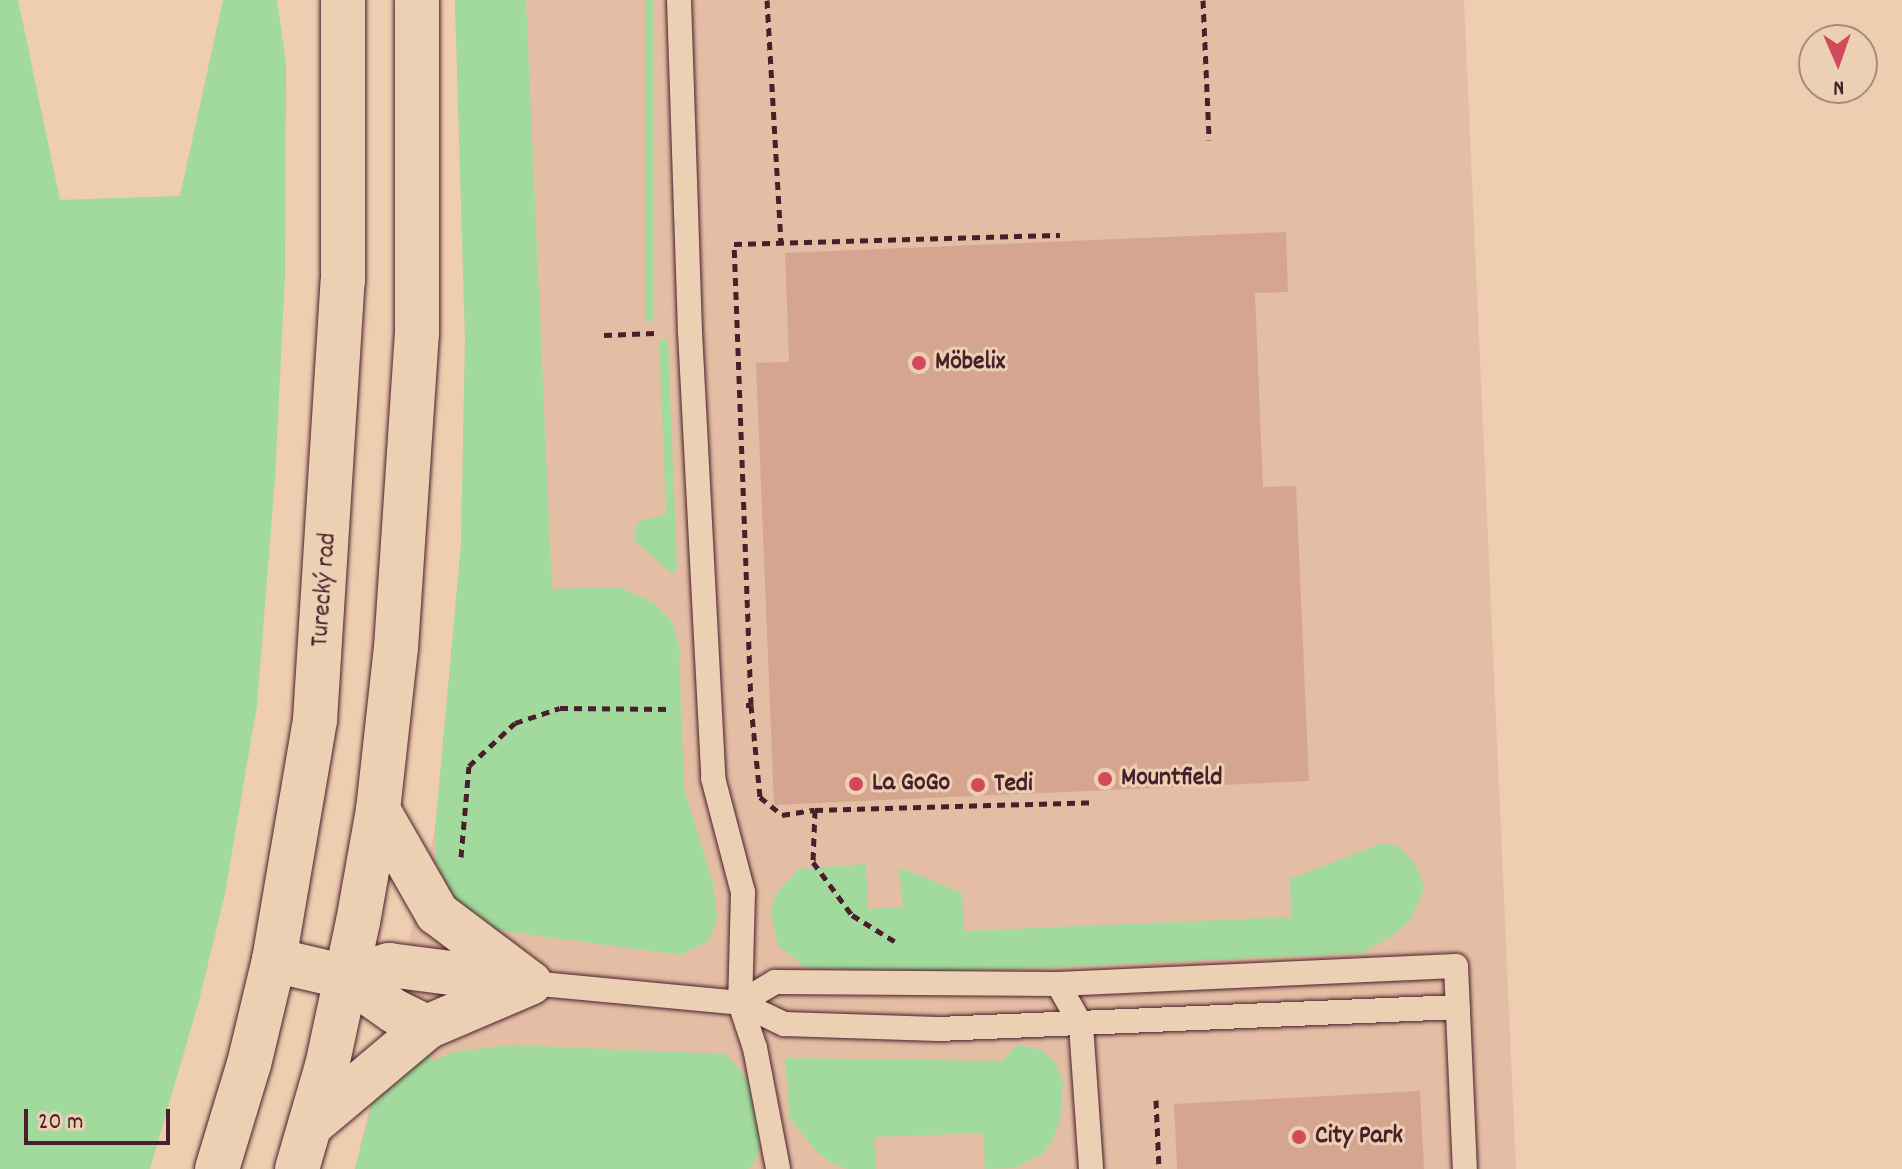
<!DOCTYPE html>
<meta charset="utf-8">
<style>
body{margin:0}
#map{position:relative;width:1902px;height:1169px;overflow:hidden;background:#eecdb0;font-family:Dekko,sans-serif}
div>[style]{position:absolute}
.built>*{inset:0;background:#e4bea4}
.green>*{inset:0;background:#a2d99d;transform-origin:0 0}
.building>*{inset:0;background:#d6a590}
.path>*{height:5px;margin-top:-2.5px;transform-origin:0;background:repeating-linear-gradient(90deg,#4a1f2b 0 8px,transparent 0 14px)}
.roads{filter:drop-shadow(0 0 2px #4a1f2b) drop-shadow(0 0 2px #4a1f2b)}
.service>*{height:24px;margin:-12px;padding:0 12px;transform-origin:12px;border-radius:12px;background:#ecd0b3}
.primary>*{height:44px;margin:-22px;padding:0 22px;transform-origin:22px;border-radius:22px;background:#ecd0b3}
.dots>*{width:22px;height:22px;translate:-50% -50%;box-sizing:border-box;border:4px solid #ecd0b3;border-radius:50%}
span{translate:-50% -50%;white-space:nowrap;text-align:center;line-height:1.15;-webkit-text-stroke:6px #ecd0b3;paint-order:stroke}
.poi-label{font-size:26px;color:#4a1f2b;font-weight:700}
.left{translate:0 -50%;text-align:left}
.street-label{font-size:26px;color:#4a1f2b}
.north{position:absolute;left:1798px;top:24px;width:80px;height:80px;box-sizing:border-box;background:#ecd0b3;border:2px solid #ab897d;border-radius:50%;rotate:178deg;font-size:22px;font-weight:700;line-height:32px;text-align:center;color:#4a1f2b}
.north::after{content:'';display:block;margin:auto;width:28px;height:36px;background:#d1495b;clip-path:polygon(50% 0,100% 100%,50% 72%,0 100%)}
.scale{position:absolute;left:24px;top:1109px;width:146px;height:36px;box-sizing:border-box;border:4px solid #4a1f2b;border-top:0;padding-left:10px;font-size:24px;line-height:28px;white-space:nowrap;color:#4a1f2b;-webkit-text-stroke:6px #ecd0b3;paint-order:stroke}
</style>
<div id="map">
<div class="built">
<i style="clip-path:polygon(455px 0,1464px 0,1516px 1169px,355px 1169px,435px 830px,461px 545px,465px 339px)"></i>
</div>
<div class="green">
<i style="clip-path:polygon(0 0,18px 0,60px 200px,180px 196px,223px 0,277px 0,286px 63px,285px 275px,275px 479px,257px 705px,225px 894px,200px 997px,150px 1169px,0 1169px)"></i>
<i style="clip-path:polygon(455px 0,526px 0,552px 589px,619px 587px,653px 602px,672px 622px,679px 645px,684px 788px,713px 883px,717px 918px,709px 941px,681px 955px,495px 930px,461px 911px,436px 864px,435px 830px,461px 545px,465px 339px)"></i>
<i style="left:645px;top:0;width:8px;height:322px"></i>
<i style="clip-path:polygon(659px 340px,668px 340px,677px 569px,672px 574px,634px 540px,636px 525px,641px 520px,666px 515px)"></i>
<i style="clip-path:polygon(1382px 843px,1397px 845px,1415px 864px,1425px 886px,1411px 919px,1393px 935px,1362px 953px,921px 973px,806px 968px,778px 945px,771px 914px,775px 895px,798px 869px,866px 864px,868px 909px,903px 907px,899px 867px,962px 893px,964px 931px,1291px 917px,1290px 879px)"></i>
<i style="clip-path:polygon(513px 1045px,726px 1054px,748px 1079px,760px 1122px,760px 1147px,753px 1165px,747px 1169px,355px 1169px,373px 1100px,426px 1049px,432px 1061px,456px 1051px)"></i>
<i style="clip-path:polygon(1016px 1045px,1040px 1049px,1056px 1063px,1063px 1082px,1060px 1121px,1052px 1141px,1042px 1154px,1015px 1168px,985px 1169px,983px 1133px,874px 1137px,876px 1169px,848px 1169px,831px 1163px,815px 1150px,790px 1119px,785px 1058px,1002px 1061px)"></i>
</div>
<div class="building">
<i style="clip-path:polygon(1286px 232px,1288px 292px,1255px 293px,1263px 487px,1296px 486px,1309px 781px,774px 805px,756px 363px,789px 362px,785px 253px)"></i>
<i style="clip-path:polygon(1420px 1091px,1424px 1169px,1177px 1169px,1174px 1104px)"></i>
</div>
<div class="path">
<i style="left:767px;top:0;width:244px;rotate:86.7deg"></i>
<i style="left:1203px;top:0;width:140px;rotate:87.5deg"></i>
<i style="left:604px;top:335px;width:51px;rotate:-2.2deg"></i>
<i style="left:746px;top:705px;width:5px"></i>
<i style="left:751px;top:705px;width:92px;rotate:84.4deg"></i>
<i style="left:760px;top:797px;width:28px;rotate:39deg"></i>
<i style="left:782px;top:815px;width:33px;rotate:-9deg"></i>
<i style="left:815px;top:810px;width:279px;rotate:-1.6deg"></i>
<i style="left:751px;top:705px;width:461px;rotate:-92.1deg"></i>
<i style="left:734px;top:244px;width:326px;rotate:-1.6deg"></i>
<i style="left:815px;top:810px;width:52px;rotate:92.2deg"></i>
<i style="left:813px;top:862px;width:66px;rotate:53.7deg"></i>
<i style="left:852px;top:915px;width:55px;rotate:31.7deg"></i>
<i style="left:461px;top:857px;width:91px;rotate:-85deg"></i>
<i style="left:469px;top:766px;width:63px;rotate:-43.1deg"></i>
<i style="left:515px;top:723px;width:47px;rotate:-18.4deg"></i>
<i style="left:560px;top:708px;width:112px;rotate:0.5deg"></i>
<i style="left:1156px;top:1100px;width:69px;rotate:87.5deg"></i>
</div>
<div class="roads">
<div class="service">
<i style="left:679px;top:0;width:332px;rotate:88.1deg"></i>
<i style="left:690px;top:332px;width:447px;rotate:87deg"></i>
<i style="left:713px;top:778px;width:118px;rotate:75.3deg"></i>
<i style="left:743px;top:892px;width:111px;rotate:91.5deg"></i>
<i style="left:740px;top:1003px;width:47px;rotate:71.6deg"></i>
<i style="left:755px;top:1048px;width:123px;rotate:79.2deg"></i>
<i style="left:530px;top:983px;width:211px;rotate:5.4deg"></i>
<i style="left:740px;top:1003px;width:49px;rotate:25.5deg"></i>
<i style="left:784px;top:1024px;width:154px;rotate:1.9deg"></i>
<i style="left:938px;top:1029px;width:520px;rotate:-2.42deg"></i>
<i style="left:1058px;top:984px;width:47px;rotate:60.7deg"></i>
<i style="left:1081px;top:1025px;width:144px;rotate:86deg"></i>
<i style="left:740px;top:1003px;width:41px;rotate:-31deg"></i>
<i style="left:775px;top:982px;width:283px;rotate:0.4deg"></i>
<i style="left:1058px;top:984px;width:398px;rotate:-2.6deg"></i>
<i style="left:1456px;top:966px;width:203px;rotate:87.5deg"></i>
</div>
<div class="primary">
<i style="left:378px;top:810px;width:119px;rotate:60.2deg"></i>
<i style="left:437px;top:913px;width:116px;rotate:37deg"></i>
<i style="left:274px;top:960px;width:74px;rotate:13.3deg"></i>
<i style="left:346px;top:977px;width:59px;rotate:35.3deg"></i>
<i style="left:394px;top:1011px;width:37px;rotate:26deg"></i>
<i style="left:346px;top:977px;width:45px;rotate:-15.6deg"></i>
<i style="left:389px;top:965px;width:139px;rotate:7.4deg"></i>
<i style="left:312px;top:1124px;width:150px;rotate:-40.1deg"></i>
<i style="left:427px;top:1027px;width:112px;rotate:-23.1deg"></i>
<i style="left:217px;top:1169px;width:110px;rotate:-73.1deg"></i>
<i style="left:249px;top:1064px;width:107px;rotate:-76.5deg"></i>
<i style="left:274px;top:960px;width:243px;rotate:-80.3deg"></i>
<i style="left:315px;top:720px;width:440px;rotate:-86.4deg"></i>
<i style="left:343px;top:281px;width:281px;rotate:-90deg"></i>
<i style="left:297px;top:1169px;width:107px;rotate:-73.8deg"></i>
<i style="left:327px;top:1066px;width:147px;rotate:-77.9deg"></i>
<i style="left:358px;top:922px;width:114px;rotate:-79.9deg"></i>
<i style="left:378px;top:810px;width:163px;rotate:-83.7deg"></i>
<i style="left:396px;top:648px;width:316px;rotate:-86.2deg"></i>
<i style="left:417px;top:333px;width:333px;rotate:-90deg"></i>
</div>
</div>
<div class="dots">
<i style="left:919px;top:363px;background:#d1495b"></i>
<i style="left:1105px;top:779px;background:#d1495b"></i>
<i style="left:856px;top:784px;background:#d1495b"></i>
<i style="left:978px;top:785px;background:#d1495b"></i>
<i style="left:1299px;top:1137px;background:#d1495b"></i>
</div>
<div class="poi-label">
<span class="left" style="left:935px;top:363px">Möbelix</span>
<span class="left" style="left:1121px;top:779px">Mountfield</span>
<span class="left" style="left:872px;top:784px">La GoGo</span>
<span class="left" style="left:994px;top:785px">Tedi</span>
<span class="left" style="left:1315px;top:1137px">City Park</span>
</div>
<div class="street-label">
<span style="left:325px;top:590px;rotate:-86deg">Turecký rad</span>
</div>
<div class="north">N</div>
<div class="scale">20 m</div>
</div>
